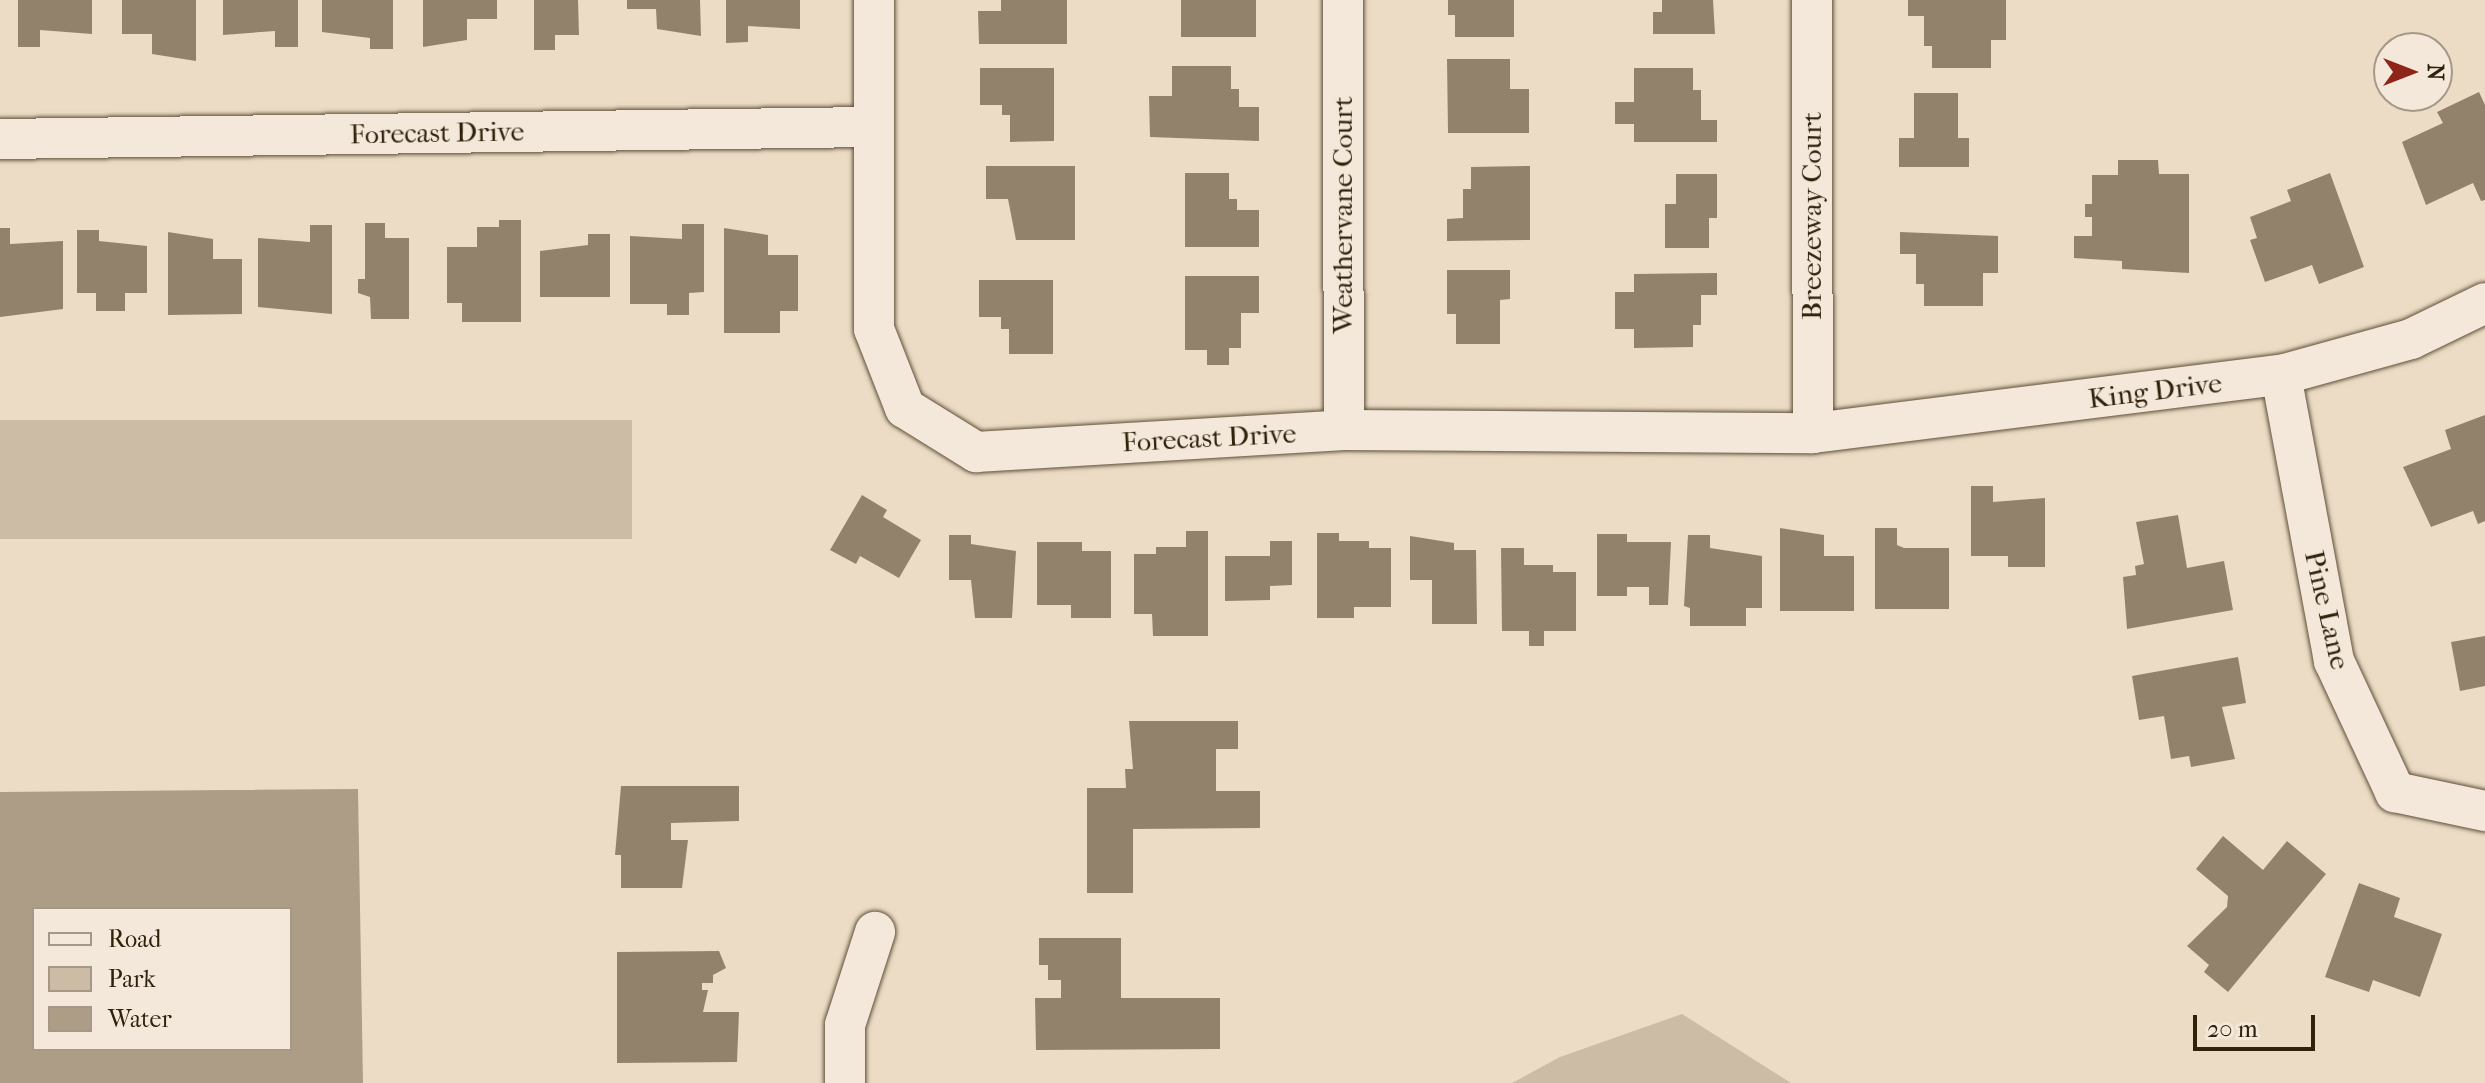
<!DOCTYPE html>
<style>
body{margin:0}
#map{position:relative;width:2485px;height:1083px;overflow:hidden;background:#eddcc5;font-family:"IM FELL French Canon",serif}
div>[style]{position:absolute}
.green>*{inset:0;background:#cdbca5;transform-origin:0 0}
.water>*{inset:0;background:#ad9c86}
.building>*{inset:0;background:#92826c;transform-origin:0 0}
.roads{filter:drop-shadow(0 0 2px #5f503a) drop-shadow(0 0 2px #5f503a)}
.street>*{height:40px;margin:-20px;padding:0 20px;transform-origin:20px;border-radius:20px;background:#f3e8d9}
span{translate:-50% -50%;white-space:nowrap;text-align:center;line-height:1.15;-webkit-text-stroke:6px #f3e8d9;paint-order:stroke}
.street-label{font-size:28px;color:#30210b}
.legend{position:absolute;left:32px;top:907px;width:260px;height:144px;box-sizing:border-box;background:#f3e8d9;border:2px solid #a59887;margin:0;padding:10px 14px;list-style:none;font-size:24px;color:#30210b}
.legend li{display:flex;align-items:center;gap:16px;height:40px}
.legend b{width:40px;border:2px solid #a59887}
.north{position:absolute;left:2373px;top:32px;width:80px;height:80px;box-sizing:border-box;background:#f3e8d9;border:2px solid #a59887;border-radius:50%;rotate:90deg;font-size:22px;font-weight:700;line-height:32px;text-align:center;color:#30210b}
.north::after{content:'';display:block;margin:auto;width:28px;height:36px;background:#8f2418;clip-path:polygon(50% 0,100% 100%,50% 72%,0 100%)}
.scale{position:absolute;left:2193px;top:1015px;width:122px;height:36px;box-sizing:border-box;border:4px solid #30210b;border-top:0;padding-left:10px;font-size:24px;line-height:28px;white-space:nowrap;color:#30210b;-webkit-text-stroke:6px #f3e8d9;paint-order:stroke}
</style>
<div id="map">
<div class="green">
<i style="left:632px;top:420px;width:119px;height:632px;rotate:90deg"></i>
<i style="clip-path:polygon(1682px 1014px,1791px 1083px,1512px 1083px,1560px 1057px)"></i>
</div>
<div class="water">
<i style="clip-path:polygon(evenodd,358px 789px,363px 1083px,0 1083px,0 792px,358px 789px,34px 909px,290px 909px,290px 1049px,34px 1049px,34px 909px)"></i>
</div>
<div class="building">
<i style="clip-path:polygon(18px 0,92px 0,92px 34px,40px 30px,40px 47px,18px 47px)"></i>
<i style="clip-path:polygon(122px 0,196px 0,196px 61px,152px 54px,152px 34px,122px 34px)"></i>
<i style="clip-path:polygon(223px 0,298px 0,298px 47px,275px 47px,275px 31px,223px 35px)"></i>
<i style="clip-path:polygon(322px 0,393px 0,393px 49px,370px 49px,370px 38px,322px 32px)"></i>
<i style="clip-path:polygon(423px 0,497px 0,497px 19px,467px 19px,467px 40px,423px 47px)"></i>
<i style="clip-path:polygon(534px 0,578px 0,579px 35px,555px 35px,555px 50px,534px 50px)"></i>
<i style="clip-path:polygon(627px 0,700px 0,701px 36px,657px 29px,656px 9px,627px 9px)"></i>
<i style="clip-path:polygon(726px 0,800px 0,800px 29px,748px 26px,748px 42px,726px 43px)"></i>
<i style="clip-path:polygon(1001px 0,1067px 0,1067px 44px,979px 44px,978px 11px,1001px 11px)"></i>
<i style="left:1181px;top:0;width:75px;height:37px"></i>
<i style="clip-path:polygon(1448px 0,1514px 0,1514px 37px,1455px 37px,1455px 15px,1448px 15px)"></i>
<i style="clip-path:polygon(1662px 0,1713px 0,1715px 34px,1653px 34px,1653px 12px,1662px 12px)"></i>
<i style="clip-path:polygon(1908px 0,2006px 0,2006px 40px,1991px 40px,1991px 68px,1932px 68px,1932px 46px,1924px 46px,1924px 16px,1908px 16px)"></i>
<i style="clip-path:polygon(1447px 59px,1510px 59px,1510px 89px,1529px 89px,1529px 133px,1448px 133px)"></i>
<i style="clip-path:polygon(1172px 66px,1231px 66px,1231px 89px,1239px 89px,1239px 107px,1259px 107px,1259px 141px,1150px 137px,1149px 96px,1172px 96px)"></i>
<i style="clip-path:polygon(980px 68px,1054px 68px,1054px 141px,1010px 142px,1010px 115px,1002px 115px,1002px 105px,980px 105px)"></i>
<i style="clip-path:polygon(1634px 68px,1693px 68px,1693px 90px,1701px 90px,1701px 120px,1717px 120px,1717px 142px,1634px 142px,1634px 124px,1615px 124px,1615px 102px,1634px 102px)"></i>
<i style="clip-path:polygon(2479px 92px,2485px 105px,2485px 200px,2481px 201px,2473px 183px,2426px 205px,2402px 142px,2443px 123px,2437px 112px)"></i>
<i style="clip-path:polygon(1914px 93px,1958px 93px,1958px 138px,1969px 138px,1969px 167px,1899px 167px,1899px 138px,1914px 138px)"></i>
<i style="clip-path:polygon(2118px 160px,2158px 160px,2159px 174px,2189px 174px,2189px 273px,2122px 269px,2122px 261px,2074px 258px,2074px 236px,2092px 236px,2092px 217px,2085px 217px,2085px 204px,2092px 204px,2092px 175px,2118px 175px)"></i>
<i style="clip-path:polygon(986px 166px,1075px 166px,1075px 240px,1016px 240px,1008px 199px,986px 199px)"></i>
<i style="clip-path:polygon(1530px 166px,1530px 240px,1447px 241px,1447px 219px,1463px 218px,1463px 189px,1471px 189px,1471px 167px)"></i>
<i style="clip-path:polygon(1185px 173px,1229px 173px,1229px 199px,1237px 199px,1237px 210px,1259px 210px,1259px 247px,1185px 247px)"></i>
<i style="clip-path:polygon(2330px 173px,2364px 267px,2319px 284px,2312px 265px,2265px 282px,2250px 240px,2257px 238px,2250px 217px,2291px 201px,2287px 190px)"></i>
<i style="clip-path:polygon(1676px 174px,1717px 174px,1717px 218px,1709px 218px,1709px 248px,1665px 248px,1665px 204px,1676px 204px)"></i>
<i style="clip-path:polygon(499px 220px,521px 220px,521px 322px,462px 322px,462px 303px,447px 303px,447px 247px,477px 247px,477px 227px,499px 227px)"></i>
<i style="clip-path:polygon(365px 223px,385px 223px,385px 238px,409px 238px,409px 319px,371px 319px,370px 297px,358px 293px,358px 279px,365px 279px)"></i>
<i style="clip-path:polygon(682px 224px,704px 224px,704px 292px,689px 293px,689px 315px,667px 315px,667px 304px,630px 304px,630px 236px,682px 239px)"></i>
<i style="clip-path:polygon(310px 225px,332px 225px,332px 314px,258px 307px,258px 238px,310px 242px)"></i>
<i style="clip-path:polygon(0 228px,10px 228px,10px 244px,63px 241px,63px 309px,0 317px)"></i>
<i style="clip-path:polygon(724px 228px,768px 235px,768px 255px,798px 255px,798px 311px,780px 311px,780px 333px,724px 333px)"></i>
<i style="clip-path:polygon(77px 230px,99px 230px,99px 241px,147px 246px,147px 293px,125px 293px,125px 311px,96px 311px,96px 293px,77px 293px)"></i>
<i style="clip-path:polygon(168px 232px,213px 239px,213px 259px,242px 259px,242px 314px,168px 315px)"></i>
<i style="clip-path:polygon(1900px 232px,1998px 236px,1998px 273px,1983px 273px,1983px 306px,1924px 306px,1924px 284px,1916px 284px,1916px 254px,1900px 254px)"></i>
<i style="clip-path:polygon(588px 234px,610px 234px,610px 297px,540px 297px,540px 251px,588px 245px)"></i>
<i style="clip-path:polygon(1447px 270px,1510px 270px,1510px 299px,1500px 300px,1500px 344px,1456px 344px,1456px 314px,1447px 314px)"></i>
<i style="clip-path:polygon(1717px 273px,1717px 295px,1701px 295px,1701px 325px,1693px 325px,1693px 347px,1634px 348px,1634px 329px,1615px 329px,1615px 292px,1634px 292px,1634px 274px)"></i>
<i style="clip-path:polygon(1185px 276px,1259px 276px,1259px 313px,1241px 313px,1241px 348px,1229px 348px,1229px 365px,1207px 365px,1207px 350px,1185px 350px)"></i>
<i style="clip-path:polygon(979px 280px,1053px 280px,1053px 354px,1009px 354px,1009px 329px,1001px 329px,1001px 317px,979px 317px)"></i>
<i style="clip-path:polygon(2485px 415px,2485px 521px,2478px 524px,2473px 511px,2431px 527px,2403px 467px,2451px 449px,2445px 430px)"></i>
<i style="clip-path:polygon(1971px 486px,1993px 486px,1993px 502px,2045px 498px,2045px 567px,2008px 567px,2008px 556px,1971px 556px)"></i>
<i style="clip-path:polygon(862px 495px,887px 510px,883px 517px,921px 540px,899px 578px,860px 556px,856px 564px,830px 550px)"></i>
<i style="clip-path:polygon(2178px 515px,2187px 568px,2224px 561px,2233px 610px,2127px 629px,2123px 577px,2136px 575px,2135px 566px,2144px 564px,2136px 522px)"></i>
<i style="clip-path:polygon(1780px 528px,1824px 535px,1824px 556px,1854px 556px,1854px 611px,1780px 611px)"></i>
<i style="clip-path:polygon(1875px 528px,1897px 528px,1897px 545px,1904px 548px,1949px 548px,1949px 609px,1875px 609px)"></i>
<i style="clip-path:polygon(1186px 531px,1208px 531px,1208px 636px,1153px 636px,1152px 614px,1134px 614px,1134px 554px,1156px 554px,1156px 547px,1186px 547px)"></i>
<i style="clip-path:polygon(1317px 533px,1339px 533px,1339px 541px,1369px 541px,1369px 548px,1391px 548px,1391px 607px,1354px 607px,1354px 618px,1317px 618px)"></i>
<i style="clip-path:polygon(1597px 534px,1627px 534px,1627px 542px,1671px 542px,1668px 605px,1649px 605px,1649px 587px,1627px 587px,1627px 596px,1597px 596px)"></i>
<i style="clip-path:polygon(949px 535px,971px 535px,971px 544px,1016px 551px,1012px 618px,975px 618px,971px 580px,949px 580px)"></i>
<i style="clip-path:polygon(1688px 535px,1710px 535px,1710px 548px,1762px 556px,1762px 608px,1746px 608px,1746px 626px,1690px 626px,1690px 608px,1684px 606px)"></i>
<i style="clip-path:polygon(1410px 536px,1454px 543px,1454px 550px,1476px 550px,1477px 624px,1432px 624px,1432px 580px,1410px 580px)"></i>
<i style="clip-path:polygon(1270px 541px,1292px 541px,1292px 585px,1270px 586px,1270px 600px,1225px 601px,1225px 556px,1270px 556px)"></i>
<i style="clip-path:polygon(1037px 542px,1082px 542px,1082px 551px,1111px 551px,1111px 618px,1071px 618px,1071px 605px,1037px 605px)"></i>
<i style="clip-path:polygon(1501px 548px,1524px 548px,1524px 565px,1553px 565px,1553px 572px,1576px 572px,1576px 631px,1544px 631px,1544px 646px,1529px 646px,1529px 631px,1502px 631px)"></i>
<i style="clip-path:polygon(2485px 636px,2485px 686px,2460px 691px,2451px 642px)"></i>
<i style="clip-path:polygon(2238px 657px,2246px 703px,2222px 707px,2235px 759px,2191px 767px,2189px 756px,2171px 759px,2164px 716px,2139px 720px,2132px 676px)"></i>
<i style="clip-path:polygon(1129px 721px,1238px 721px,1238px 749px,1216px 749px,1216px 791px,1260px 791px,1260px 828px,1133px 829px,1133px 893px,1087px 893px,1087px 788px,1126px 788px,1125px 769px,1133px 769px)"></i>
<i style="clip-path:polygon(621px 786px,739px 786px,739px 821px,671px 823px,671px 840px,688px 840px,682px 888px,621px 888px,621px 855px,615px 855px)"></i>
<i style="clip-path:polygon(2223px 836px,2263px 870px,2287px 841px,2326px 874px,2228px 992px,2204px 972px,2209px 965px,2187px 946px,2227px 907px,2228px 896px,2196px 869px)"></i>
<i style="clip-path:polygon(2359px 883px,2400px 898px,2394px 917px,2442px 934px,2420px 997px,2373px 980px,2369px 992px,2325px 977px)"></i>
<i style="clip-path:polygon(1039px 938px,1121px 938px,1121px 998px,1220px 998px,1220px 1049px,1036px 1050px,1035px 998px,1061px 998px,1061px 980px,1048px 980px,1048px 965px,1039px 965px)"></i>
<i style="clip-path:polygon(719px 951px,726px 968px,713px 975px,713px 983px,702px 983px,702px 990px,708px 990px,703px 1012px,739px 1012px,737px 1062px,617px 1063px,617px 952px)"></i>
</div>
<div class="roads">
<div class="street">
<i style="left:874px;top:0;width:329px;rotate:90deg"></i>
<i style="left:874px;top:329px;width:85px;rotate:68.6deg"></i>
<i style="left:905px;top:408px;width:84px;rotate:31.8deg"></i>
<i style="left:976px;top:452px;width:369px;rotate:-3.4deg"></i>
<i style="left:1344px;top:430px;width:469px;rotate:0.4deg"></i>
<i style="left:1813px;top:433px;width:472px;rotate:-7.1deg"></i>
<i style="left:2281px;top:375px;width:135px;rotate:-15.5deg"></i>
<i style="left:2411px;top:339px;width:82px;rotate:-25.9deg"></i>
<i style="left:1343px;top:0;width:430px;rotate:89.9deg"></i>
<i style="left:1812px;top:0;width:433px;rotate:89.9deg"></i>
<i style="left:0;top:139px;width:874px;rotate:-0.79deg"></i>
<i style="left:2281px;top:375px;width:291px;rotate:79.5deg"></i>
<i style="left:2334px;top:661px;width:145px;rotate:65deg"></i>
<i style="left:2395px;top:792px;width:92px;rotate:11.9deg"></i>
<i style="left:845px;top:1083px;width:58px;rotate:-90deg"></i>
<i style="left:845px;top:1025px;width:98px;rotate:-72.1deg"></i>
</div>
</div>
<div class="street-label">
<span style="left:437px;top:133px;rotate:-1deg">Forecast Drive</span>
<span style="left:1343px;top:215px;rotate:-90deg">Weathervane Court</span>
<span style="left:1812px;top:216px;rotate:-90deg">Breezeway Court</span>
<span style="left:2155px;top:391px;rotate:-7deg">King Drive</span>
<span style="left:1209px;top:438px;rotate:-3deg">Forecast Drive</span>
<span style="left:2327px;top:610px;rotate:77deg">Pine Lane</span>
</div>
<ul class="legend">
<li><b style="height:10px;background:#f3e8d9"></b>Road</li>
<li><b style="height:22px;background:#cdbca5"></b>Park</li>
<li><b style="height:22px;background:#ad9c86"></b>Water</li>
</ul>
<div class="north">N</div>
<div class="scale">20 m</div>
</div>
